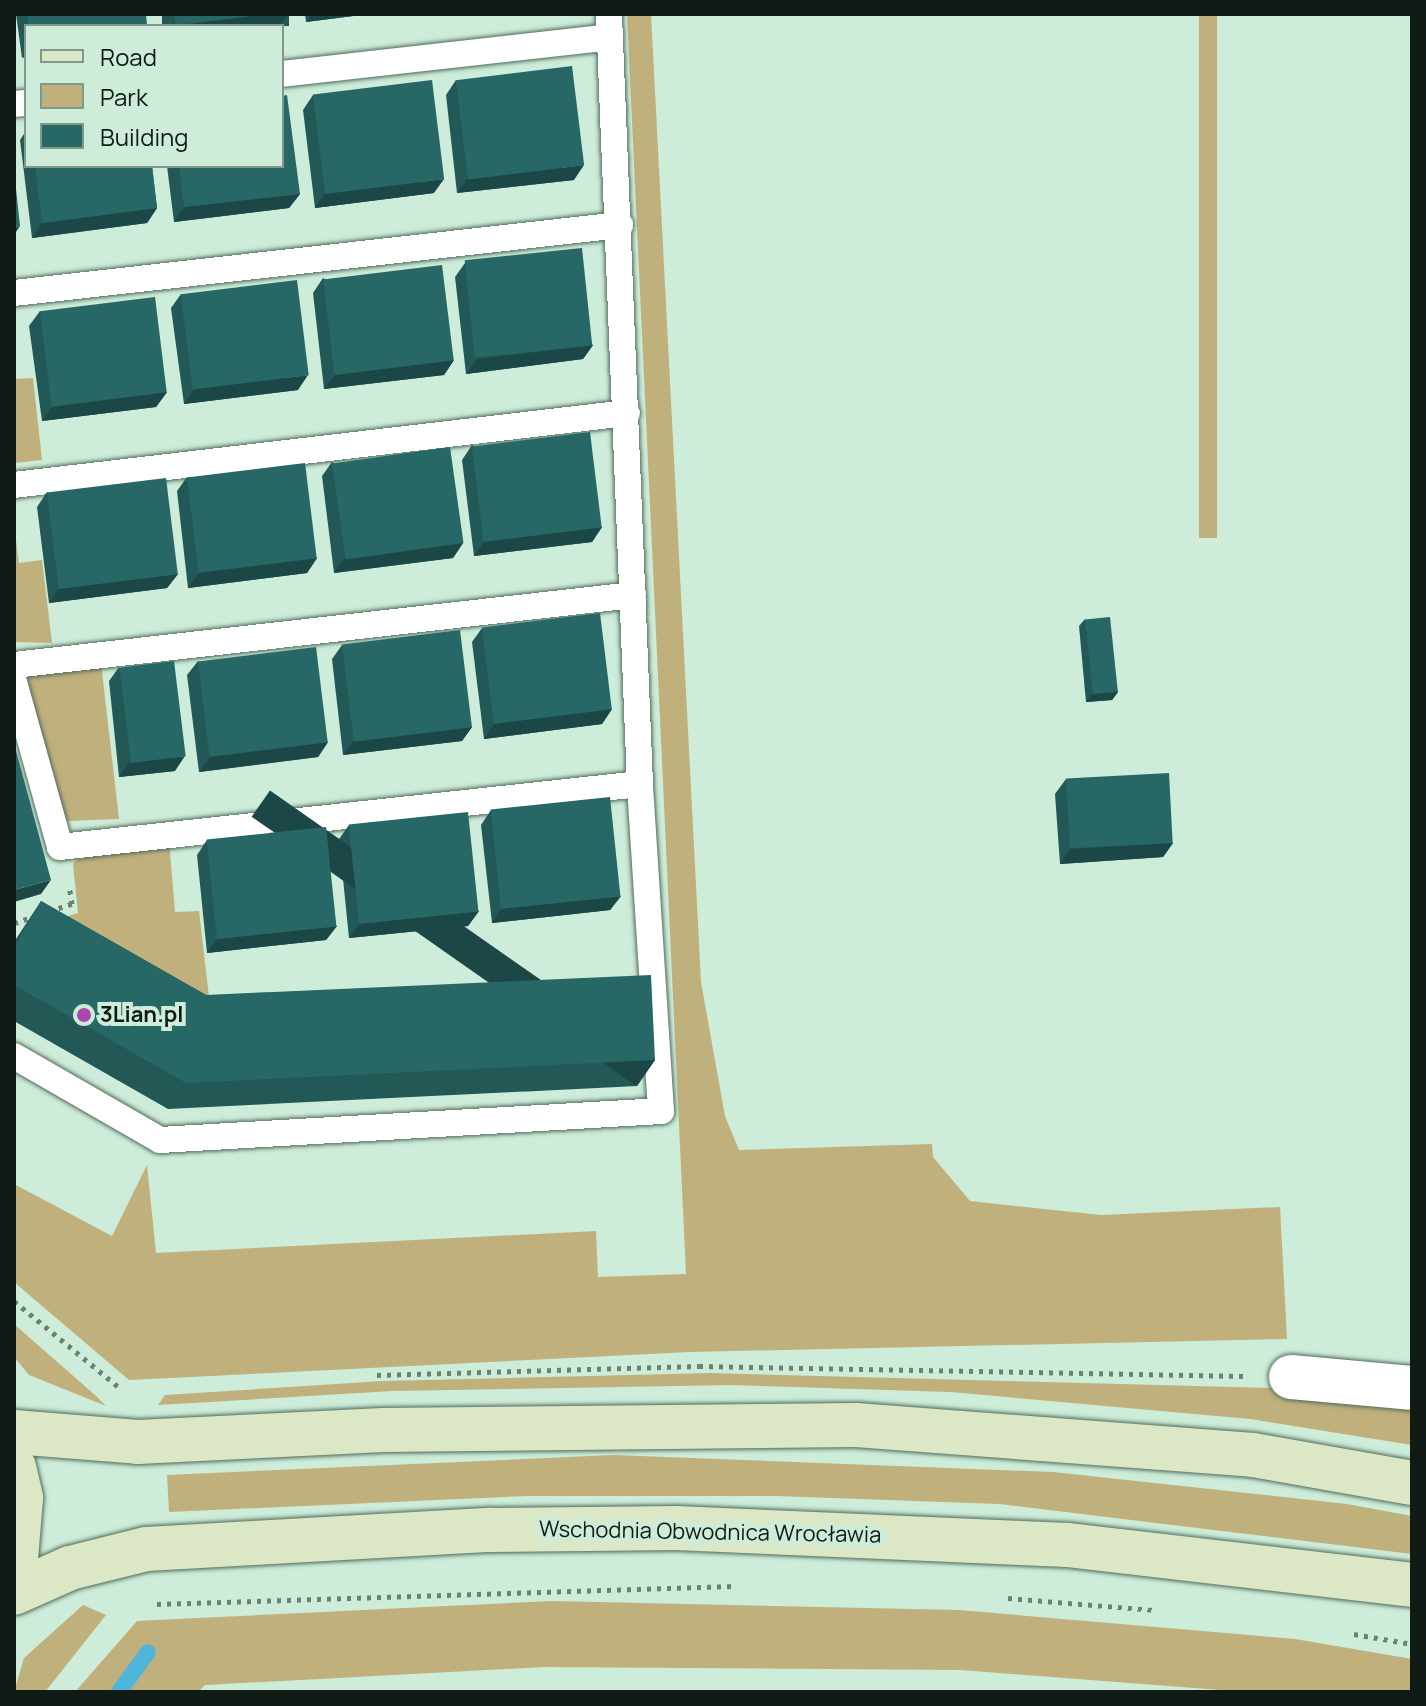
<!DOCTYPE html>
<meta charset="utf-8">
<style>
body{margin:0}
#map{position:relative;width:1426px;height:1706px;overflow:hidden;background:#cdecd9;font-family:Manrope,sans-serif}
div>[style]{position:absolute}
.green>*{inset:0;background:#c0b07c;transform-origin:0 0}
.stream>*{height:16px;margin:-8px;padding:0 8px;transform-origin:8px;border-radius:8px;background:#50b5db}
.path>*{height:5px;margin-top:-2.5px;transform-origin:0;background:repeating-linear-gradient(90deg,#6c8174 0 4px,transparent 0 10px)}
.roads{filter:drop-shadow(0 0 2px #506b5b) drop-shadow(0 0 2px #506b5b)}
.service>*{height:26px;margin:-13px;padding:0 13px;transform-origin:13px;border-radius:13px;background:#fff}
.minor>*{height:44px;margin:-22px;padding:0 22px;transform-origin:22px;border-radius:22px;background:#fff}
.secondary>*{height:44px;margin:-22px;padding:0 22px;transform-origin:22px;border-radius:22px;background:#dce7c6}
.wall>*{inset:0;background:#225957;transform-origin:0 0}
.shaded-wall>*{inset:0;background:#1b4847;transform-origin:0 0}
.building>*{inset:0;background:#276765;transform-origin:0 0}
.dots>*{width:22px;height:22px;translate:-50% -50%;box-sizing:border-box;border:4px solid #cdecd9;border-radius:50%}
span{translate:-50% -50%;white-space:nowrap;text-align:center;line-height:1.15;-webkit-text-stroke:8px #cdecd9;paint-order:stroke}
.poi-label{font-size:22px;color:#101b15;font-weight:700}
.left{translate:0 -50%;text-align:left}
.street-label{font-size:22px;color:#101b15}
.frame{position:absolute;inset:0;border:16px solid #101b15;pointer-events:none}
.legend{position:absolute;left:24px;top:24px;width:260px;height:144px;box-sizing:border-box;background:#cdecd9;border:2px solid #81988b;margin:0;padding:10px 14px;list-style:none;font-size:24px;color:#101b15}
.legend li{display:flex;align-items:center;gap:16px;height:40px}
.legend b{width:40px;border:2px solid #81988b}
</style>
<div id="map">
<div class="green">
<i style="clip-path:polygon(627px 14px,651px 14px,701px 982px,725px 1116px,739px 1150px,932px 1144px,933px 1157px,970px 1201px,1101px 1215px,1280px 1207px,1287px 1339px,689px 1352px,129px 1380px,14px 1282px,14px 1184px,112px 1236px,147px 1165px,156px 1253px,596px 1231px,598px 1277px,686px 1274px)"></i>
<i style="left:1199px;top:14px;width:18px;height:524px"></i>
<i style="clip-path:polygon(33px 378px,42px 460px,14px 463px,14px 379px)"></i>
<i style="clip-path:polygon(14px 525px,19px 563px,42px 560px,52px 643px,14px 642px)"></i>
<i style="clip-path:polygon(101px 663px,119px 819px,66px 821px,55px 808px,26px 681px,38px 670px)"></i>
<i style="clip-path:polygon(169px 839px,175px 912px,199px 911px,211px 1014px,31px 927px,78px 913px,73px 864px,87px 849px)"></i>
<i style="clip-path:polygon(14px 1324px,95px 1395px,106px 1406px,29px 1375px,14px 1357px)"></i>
<i style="clip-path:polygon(710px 1373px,1271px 1388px,1412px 1405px,1412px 1445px,1250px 1419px,950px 1392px,731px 1385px,392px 1391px,158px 1405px,165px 1395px,383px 1381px)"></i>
<i style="clip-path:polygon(614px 1455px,1053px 1472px,1347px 1504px,1412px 1516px,1412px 1554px,999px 1504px,776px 1496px,527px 1496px,169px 1512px,167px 1475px)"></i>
<i style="clip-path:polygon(551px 1601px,959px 1610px,1295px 1639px,1412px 1659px,1412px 1692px,1246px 1692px,961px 1670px,544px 1667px,205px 1685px,198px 1692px,75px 1692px,137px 1621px)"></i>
<i style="clip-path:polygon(83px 1605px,106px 1615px,45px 1692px,14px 1692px,24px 1658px)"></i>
</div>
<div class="stream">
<i style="left:119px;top:1692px;width:49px;rotate:-54.1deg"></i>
</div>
<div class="path">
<i style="left:49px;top:911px;width:24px;rotate:-17deg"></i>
<i style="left:72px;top:904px;width:18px;rotate:-99deg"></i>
<i style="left:14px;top:923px;width:19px;rotate:-18deg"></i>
<i style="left:14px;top:1301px;width:137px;rotate:39.4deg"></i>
<i style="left:377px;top:1375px;width:322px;rotate:-1.6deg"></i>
<i style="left:699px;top:1366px;width:544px;rotate:1.05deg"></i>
<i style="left:1008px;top:1598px;width:145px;rotate:4.7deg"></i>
<i style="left:157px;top:1604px;width:577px;rotate:-1.79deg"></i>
<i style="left:1354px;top:1634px;width:59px;rotate:9.8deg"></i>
</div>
<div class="roads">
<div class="service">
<i style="left:282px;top:74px;width:330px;rotate:-6.4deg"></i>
<i style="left:14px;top:104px;width:12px;rotate:-5deg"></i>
<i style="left:14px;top:293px;width:610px;rotate:-6.4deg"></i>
<i style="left:14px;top:485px;width:617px;rotate:-6.7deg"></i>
<i style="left:14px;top:665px;width:623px;rotate:-6.45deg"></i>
<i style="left:14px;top:682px;width:171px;rotate:74.4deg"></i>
<i style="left:60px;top:847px;width:583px;rotate:-6.2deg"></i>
<i style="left:14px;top:1056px;width:168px;rotate:29.9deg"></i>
<i style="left:160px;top:1140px;width:502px;rotate:-3.31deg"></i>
<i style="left:661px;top:1111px;width:328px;rotate:-93.7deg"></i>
<i style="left:640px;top:784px;width:771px;rotate:-92.31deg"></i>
</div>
<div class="minor">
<i style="left:1291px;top:1377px;width:121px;rotate:5.2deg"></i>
</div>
<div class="secondary">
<i style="left:14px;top:1432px;width:124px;rotate:4.6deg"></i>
<i style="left:138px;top:1442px;width:245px;rotate:-2.8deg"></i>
<i style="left:383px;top:1430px;width:473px;rotate:-0.6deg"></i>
<i style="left:856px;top:1425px;width:398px;rotate:4.3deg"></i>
<i style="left:1253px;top:1455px;width:161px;rotate:10deg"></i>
<i style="left:14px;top:1467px;width:32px;rotate:77deg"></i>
<i style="left:21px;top:1498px;width:85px;rotate:94.7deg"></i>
<i style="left:14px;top:1593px;width:61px;rotate:-24.1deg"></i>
<i style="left:70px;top:1568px;width:78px;rotate:-14deg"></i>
<i style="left:146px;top:1549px;width:345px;rotate:-3.2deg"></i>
<i style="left:490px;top:1530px;width:186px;rotate:-0.6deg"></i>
<i style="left:676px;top:1528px;width:391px;rotate:2.5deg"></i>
<i style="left:1067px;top:1545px;width:347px;rotate:6.6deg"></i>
</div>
</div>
<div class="wall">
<i style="clip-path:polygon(16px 14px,146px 14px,147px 26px,26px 26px,26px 57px,22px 58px)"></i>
<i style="left:162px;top:14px;width:127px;height:12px"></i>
<i style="clip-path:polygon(305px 14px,369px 14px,306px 22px)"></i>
<i style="clip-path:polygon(456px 80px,574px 180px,457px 193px,446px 95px)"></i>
<i style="clip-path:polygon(313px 95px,434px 193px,315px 208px,303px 110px)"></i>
<i style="clip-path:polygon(26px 131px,26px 166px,152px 166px,157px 208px,147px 223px,32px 238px,20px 140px)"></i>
<i style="clip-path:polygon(167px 166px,282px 166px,300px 194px,289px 208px,174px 222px)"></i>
<i style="clip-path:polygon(465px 263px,593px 345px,583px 359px,466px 374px,455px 277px)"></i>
<i style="clip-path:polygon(323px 278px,454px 360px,444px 375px,324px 389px,313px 293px)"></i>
<i style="clip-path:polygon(181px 294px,298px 390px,184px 404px,171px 308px)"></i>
<i style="clip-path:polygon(40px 311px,167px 392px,156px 407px,42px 421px,29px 326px)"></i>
<i style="clip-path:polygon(472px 445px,602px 527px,592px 542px,474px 556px,462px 460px)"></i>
<i style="clip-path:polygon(332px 462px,463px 543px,453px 558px,334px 573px,322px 476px)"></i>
<i style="clip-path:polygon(187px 477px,317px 558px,307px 573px,188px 588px,177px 491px)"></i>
<i style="clip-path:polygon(47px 492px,178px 574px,167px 588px,49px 603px,37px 507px)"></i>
<i style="clip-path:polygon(1085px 619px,1118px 692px,1112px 700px,1086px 702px,1079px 626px)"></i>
<i style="clip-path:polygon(482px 628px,612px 709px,602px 724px,484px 739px,472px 642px)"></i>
<i style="clip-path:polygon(342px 645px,472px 727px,462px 741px,343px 755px,332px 659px)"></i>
<i style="clip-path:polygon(198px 661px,328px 742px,318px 757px,199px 772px,187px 675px)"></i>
<i style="clip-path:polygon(119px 667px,175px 771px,119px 777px,109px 681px)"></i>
<i style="clip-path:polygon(1066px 779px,1173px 843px,1163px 857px,1060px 864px,1055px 794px)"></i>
<i style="clip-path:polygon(491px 810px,621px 896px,610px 910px,492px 923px,481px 825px)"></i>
<i style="clip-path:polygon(349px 825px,479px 911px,468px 926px,349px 938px,339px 839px)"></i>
<i style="clip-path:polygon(207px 840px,337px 926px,326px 940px,207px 953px,197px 855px)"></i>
<i style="clip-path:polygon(41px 901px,206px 995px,655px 1060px,637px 1086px,168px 1109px,14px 1021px,14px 942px)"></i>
</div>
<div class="shaded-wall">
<i style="clip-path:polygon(268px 14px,289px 14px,279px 26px,175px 26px)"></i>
<i style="clip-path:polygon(312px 14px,369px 14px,306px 22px)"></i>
<i style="clip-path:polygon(584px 165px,574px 180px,457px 193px,467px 179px)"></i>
<i style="clip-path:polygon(444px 179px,434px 193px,315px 208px,325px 193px)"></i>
<i style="clip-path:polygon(300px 194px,289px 208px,174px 222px,184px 207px)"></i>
<i style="clip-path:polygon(157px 208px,147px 223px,32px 238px,42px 223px)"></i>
<i style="clip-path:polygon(20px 226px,14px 235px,14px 227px)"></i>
<i style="clip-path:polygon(593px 345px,583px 359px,466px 374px,477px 359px)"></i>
<i style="clip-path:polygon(454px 360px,444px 375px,324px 389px,335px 375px)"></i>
<i style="clip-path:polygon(308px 375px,298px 390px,184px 404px,194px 389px)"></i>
<i style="clip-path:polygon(167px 392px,156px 407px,42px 421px,52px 407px)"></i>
<i style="clip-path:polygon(602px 527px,592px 542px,474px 556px,484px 542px)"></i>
<i style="clip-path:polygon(463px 543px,453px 558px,334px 573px,344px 558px)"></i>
<i style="clip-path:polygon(317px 558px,307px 573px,188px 588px,199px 573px)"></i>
<i style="clip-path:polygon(178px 574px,167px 588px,49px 603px,59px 588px)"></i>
<i style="clip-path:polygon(1118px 692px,1112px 700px,1086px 702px,1092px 694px)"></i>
<i style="clip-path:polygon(612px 709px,602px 724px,484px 739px,494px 724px)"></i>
<i style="clip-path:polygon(472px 727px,462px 741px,343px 755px,354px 740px)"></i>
<i style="clip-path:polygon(328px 742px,318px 757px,199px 772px,210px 757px)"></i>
<i style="clip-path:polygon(185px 756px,175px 771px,119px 777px,129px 762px)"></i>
<i style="clip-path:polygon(1173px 843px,1163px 857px,1060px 864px,1070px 849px)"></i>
<i style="clip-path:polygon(51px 880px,41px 894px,14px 902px,14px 890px)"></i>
<i style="clip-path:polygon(621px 896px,610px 910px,492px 923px,502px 908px)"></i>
<i style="clip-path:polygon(479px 911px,468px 926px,349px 938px,360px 923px)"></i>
<i style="clip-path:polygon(337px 926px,326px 940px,207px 953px,217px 939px)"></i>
<i style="left:655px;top:1060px;width:32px;height:470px;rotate:125deg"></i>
</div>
<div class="building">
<i style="left:28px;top:14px;width:118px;height:12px"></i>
<i style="clip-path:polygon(174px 14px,268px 14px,176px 25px)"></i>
<i style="left:572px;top:66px;width:100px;height:117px;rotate:83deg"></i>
<i style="left:432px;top:80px;width:100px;height:120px;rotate:83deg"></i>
<i style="clip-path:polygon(287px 95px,300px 194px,184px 207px,179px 166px,282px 166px,282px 96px)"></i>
<i style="clip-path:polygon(35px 166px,152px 166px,157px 208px,42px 223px)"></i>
<i style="clip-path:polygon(14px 170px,20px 226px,14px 227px)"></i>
<i style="left:582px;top:248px;width:98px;height:118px;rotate:84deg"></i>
<i style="left:442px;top:265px;width:96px;height:120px;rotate:83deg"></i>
<i style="left:297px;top:280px;width:96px;height:117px;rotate:83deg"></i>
<i style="left:155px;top:297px;width:96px;height:116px;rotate:83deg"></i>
<i style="left:590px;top:432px;width:96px;height:119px;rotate:83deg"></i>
<i style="left:450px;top:447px;width:97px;height:119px;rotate:82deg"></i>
<i style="left:305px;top:463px;width:96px;height:119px;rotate:83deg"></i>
<i style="left:166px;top:478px;width:97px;height:120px;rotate:83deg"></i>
<i style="left:600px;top:613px;width:97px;height:119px;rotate:83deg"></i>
<i style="left:1110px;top:617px;width:75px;height:25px;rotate:84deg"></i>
<i style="left:460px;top:630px;width:98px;height:119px;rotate:83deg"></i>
<i style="left:316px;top:647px;width:96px;height:119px;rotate:83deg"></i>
<i style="left:174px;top:661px;width:96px;height:55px;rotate:83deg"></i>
<i style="clip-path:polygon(14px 743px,51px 880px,14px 890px)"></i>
<i style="left:1169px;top:773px;width:70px;height:103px;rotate:87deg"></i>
<i style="left:610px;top:797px;width:100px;height:120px;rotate:84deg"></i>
<i style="left:468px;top:812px;width:100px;height:120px;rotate:84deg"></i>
<i style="left:326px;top:827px;width:100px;height:120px;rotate:84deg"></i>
<i style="clip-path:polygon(41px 901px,206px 995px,651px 975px,655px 1060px,186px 1083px,14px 985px,14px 948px)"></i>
</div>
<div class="dots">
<i style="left:84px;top:1015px;background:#a947ae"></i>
</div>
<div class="poi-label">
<span class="left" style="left:100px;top:1015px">3Lian.pl</span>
</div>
<div class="street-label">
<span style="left:710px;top:1532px;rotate:1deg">Wschodnia Obwodnica Wrocławia</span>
</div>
<div class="frame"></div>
<ul class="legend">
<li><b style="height:10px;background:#dce7c6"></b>Road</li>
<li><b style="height:22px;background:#c0b07c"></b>Park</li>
<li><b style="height:22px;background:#276765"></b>Building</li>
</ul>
</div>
